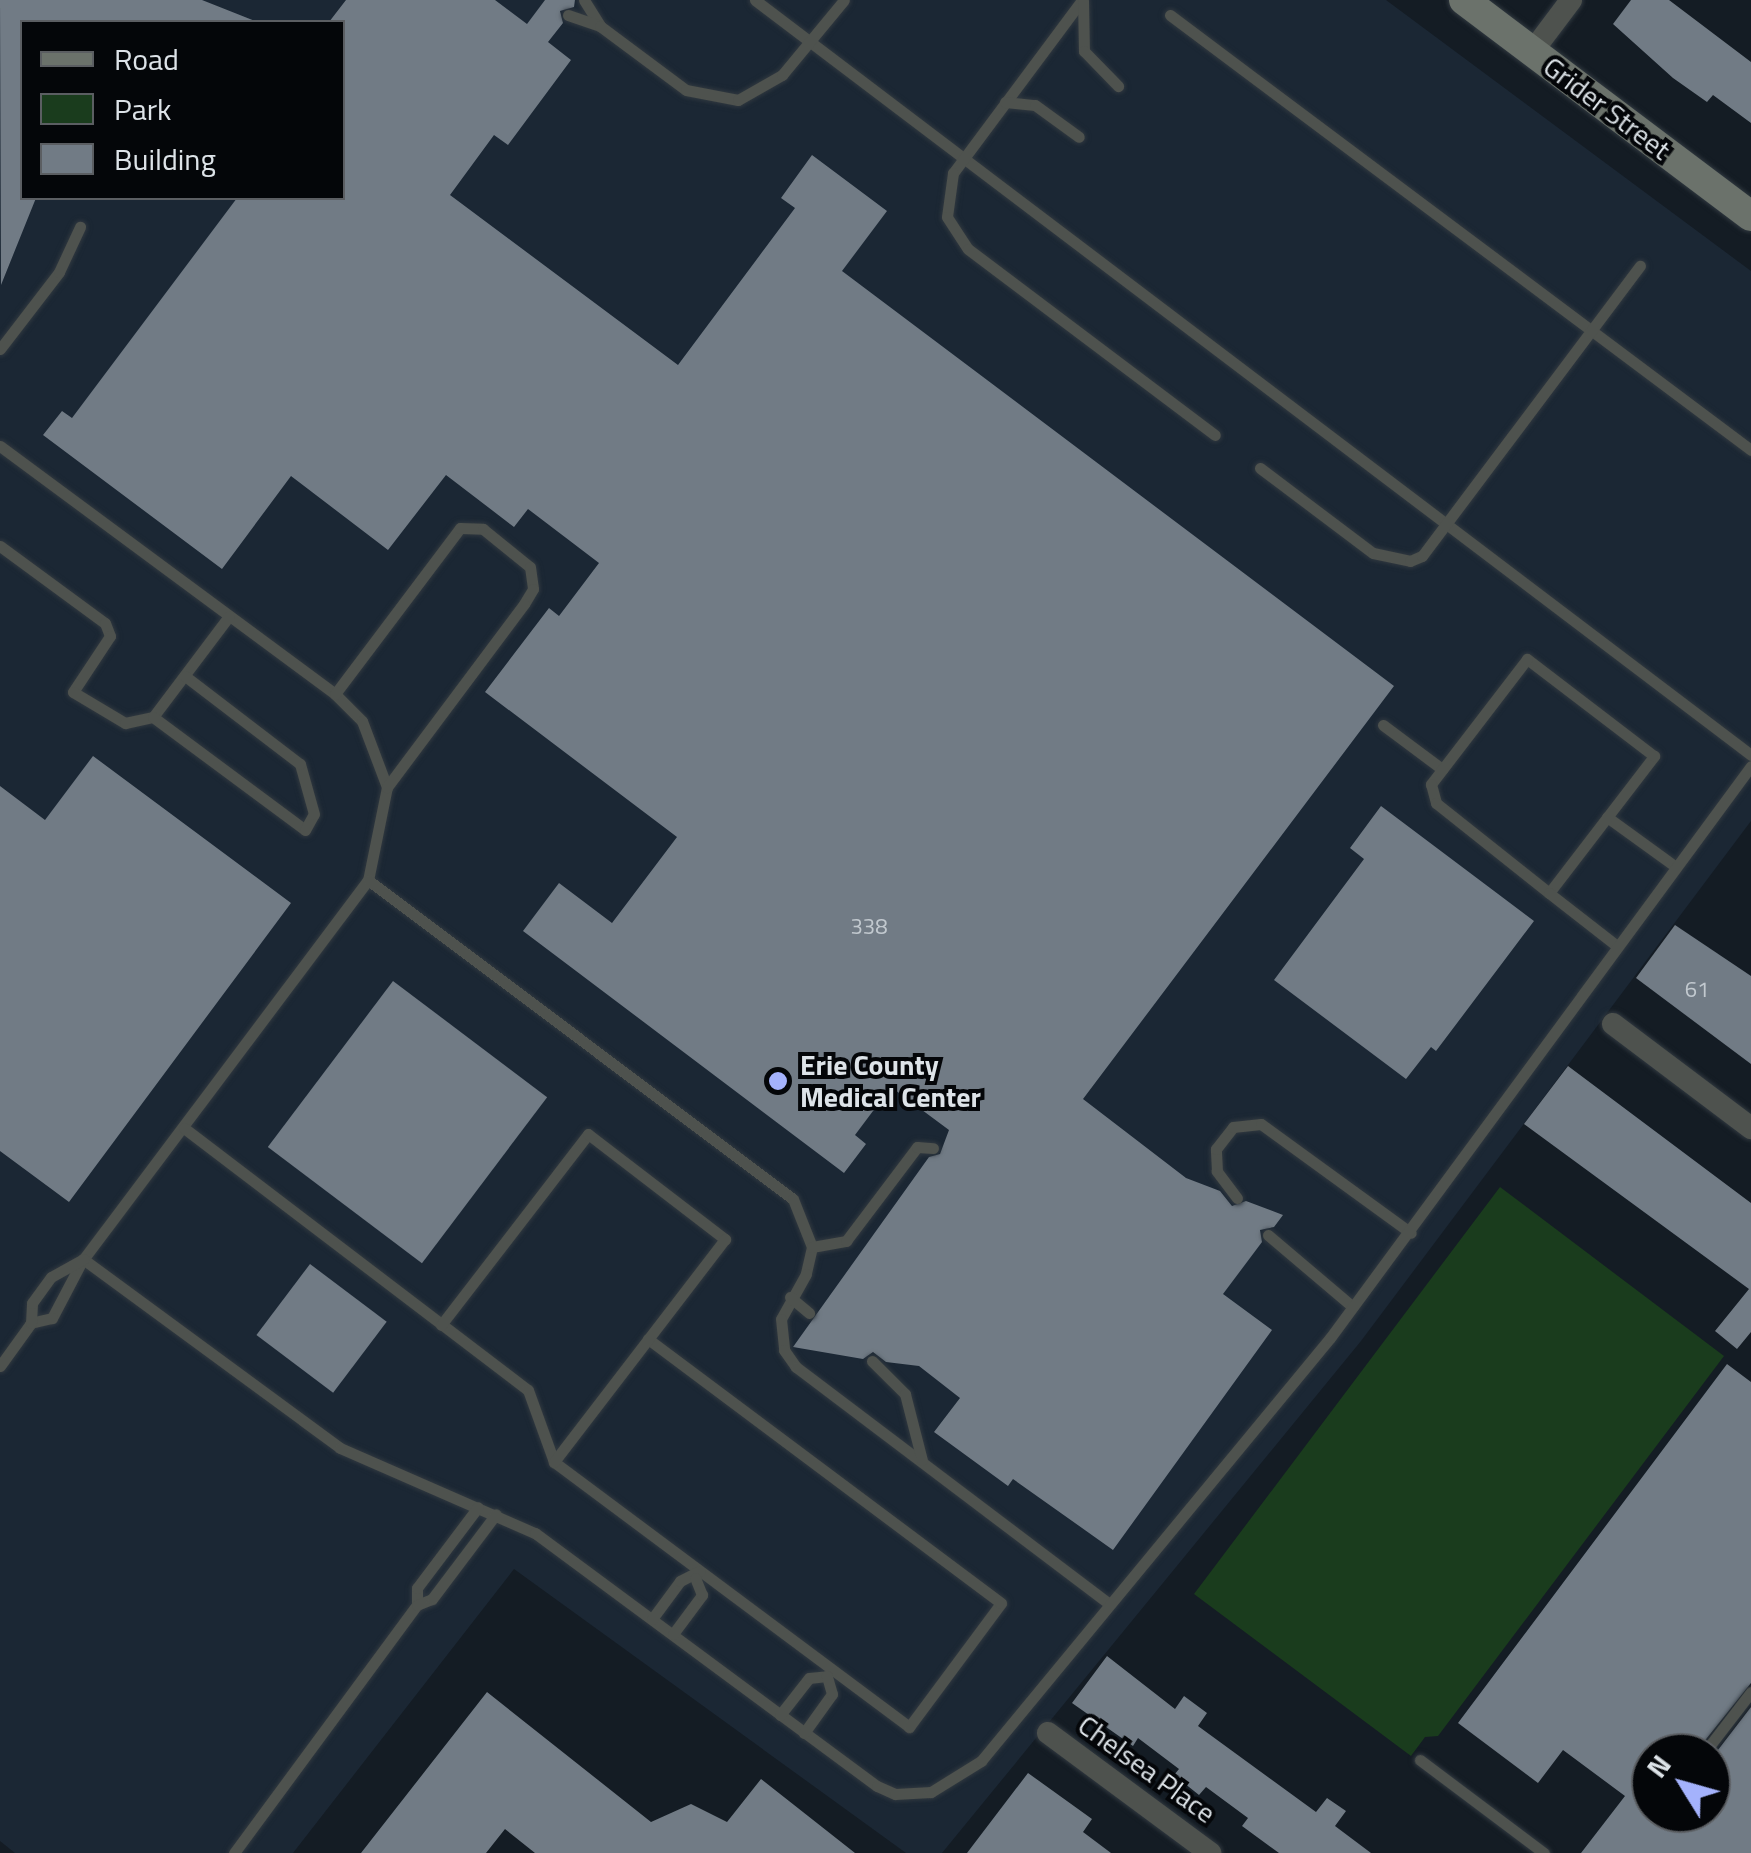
<!DOCTYPE html>
<style>
body{margin:0}
#map{position:relative;width:1751px;height:1853px;overflow:hidden;background:#141c24;font-family:"Titillium Web",sans-serif}
div>[style]{position:absolute}
.built>*{inset:0;background:#1b2734}
.green>*{inset:0;background:#1a3c1d}
.building>*{inset:0;background:#717b85;transform-origin:0 0}
.roads{filter:drop-shadow(0 0 2px #30383f) drop-shadow(0 0 2px #30383f)}
.lane>*{height:11px;margin:-5.5px;padding:0 5.5px;transform-origin:5.5px;border-radius:5.5px;background:#4e524e}
.street>*{height:22px;margin:-11px;padding:0 11px;transform-origin:11px;border-radius:11px;background:#4e524e}
.secondary>*{height:30px;margin:-15px;padding:0 15px;transform-origin:15px;border-radius:15px;background:#6b726b}
.dots>*{width:28px;height:28px;translate:-50% -50%;box-sizing:border-box;border:5px solid #040609;border-radius:50%}
span{translate:-50% -50%;white-space:nowrap;text-align:center;line-height:1.15;-webkit-text-stroke:8px #040609;paint-order:stroke}
.number-label{font-size:22px;color:#c2c9cf}
.number-label span{-webkit-text-stroke-width:0}
.street-label{font-size:28px;color:#dde3e8}
.poi-label{font-size:28px;color:#dde3e8;font-weight:700}
.left{translate:0 -50%;text-align:left}
.legend{position:absolute;left:20px;top:20px;width:325px;height:180px;box-sizing:border-box;background:#040609;border:2px solid #5b5e62;margin:0;padding:12px 18px;list-style:none;font-size:30px;color:#dde3e8}
.legend li{display:flex;align-items:center;gap:20px;height:50px}
.legend b{width:50px;border:2px solid #5b5e62}
.north{position:absolute;left:1631px;top:1733px;width:100px;height:100px;box-sizing:border-box;background:#040609;border:2px solid #5b5e62;border-radius:50%;rotate:307deg;font-size:28px;font-weight:700;line-height:40px;text-align:center;color:#dde3e8}
.north::after{content:'';display:block;margin:auto;width:35px;height:45px;background:#a4b2fc;clip-path:polygon(50% 0,100% 100%,50% 72%,0 100%)}
</style>
<div id="map">
<div class="built">
<i style="clip-path:polygon(evenodd,0 0,1386px 0,1751px 271px,1751px 821px,1361px 1341px,942px 1853px,906px 1853px,514px 1569px,293px 1853px,15px 1853px,0 1841px,0 0,22px 22px,342px 22px,342px 198px,22px 198px,22px 22px)"></i>
</div>
<div class="green">
<i style="clip-path:polygon(1500px 1187px,1724px 1356px,1438px 1736px,1425px 1737px,1411px 1756px,1194px 1594px)"></i>
</div>
<div class="building">
<i style="clip-path:polygon(0 0,202px 0,255px 21px,22px 22px,22px 198px,36px 198px,1px 285px)"></i>
<i style="clip-path:polygon(346px 0,495px 0,527px 24px,545px 0,575px 0,574px 7px,560px 11px,563px 23px,548px 42px,571px 60px,508px 145px,494px 135px,450px 195px,678px 365px,795px 208px,781px 198px,812px 155px,887px 211px,842px 271px,1394px 686px,1083px 1099px,1186px 1178px,1220px 1191px,1232px 1206px,1246px 1201px,1283px 1215px,1274px 1227px,1260px 1230px,1262px 1242px,1223px 1294px,1272px 1330px,1113px 1550px,1013px 1479px,1008px 1486px,934px 1432px,960px 1398px,919px 1366px,886px 1362px,873px 1352px,863px 1359px,793px 1347px,929px 1157px,940px 1154px,949px 1130px,891px 1087px,855px 1135px,866px 1144px,844px 1173px,523px 931px,559px 883px,612px 923px,677px 837px,485px 692px,549px 608px,559px 616px,599px 563px,528px 509px,514px 527px,446px 475px,388px 550px,291px 476px,222px 569px,43px 435px,62px 411px,72px 418px,237px 198px,342px 198px,342px 22px,329px 22px)"></i>
<i style="clip-path:polygon(1631px 0,1669px 0,1751px 62px,1751px 123px,1713px 95px,1707px 102px,1673px 78px,1613px 24px)"></i>
<i style="clip-path:polygon(93px 756px,291px 903px,69px 1202px,0 1151px,0 786px,45px 820px)"></i>
<i style="clip-path:polygon(1381px 806px,1534px 921px,1436px 1051px,1431px 1047px,1406px 1079px,1274px 980px,1364px 859px,1350px 848px)"></i>
<i style="clip-path:polygon(1675px 925px,1751px 976px,1751px 1064px,1636px 978px)"></i>
<i style="left:393px;top:981px;width:193px;height:208px;rotate:37deg"></i>
<i style="clip-path:polygon(1568px 1066px,1751px 1203px,1751px 1332px,1737px 1349px,1715px 1331px,1749px 1289px,1524px 1124px)"></i>
<i style="left:310px;top:1264px;width:96px;height:89px;rotate:37deg"></i>
<i style="clip-path:polygon(1727px 1364px,1751px 1382px,1751px 1683px,1695px 1753px,1651px 1753px,1651px 1813px,1711px 1813px,1711px 1759px,1751px 1707px,1751px 1853px,1581px 1853px,1625px 1796px,1563px 1750px,1538px 1783px,1458px 1723px)"></i>
<i style="clip-path:polygon(1107px 1656px,1175px 1709px,1184px 1696px,1207px 1713px,1198px 1726px,1316px 1812px,1327px 1798px,1346px 1811px,1335px 1826px,1371px 1853px,1279px 1853px,1242px 1826px,1248px 1818px,1206px 1787px,1199px 1795px,1174px 1775px,1179px 1769px,1138px 1738px,1133px 1746px,1072px 1703px)"></i>
<i style="clip-path:polygon(487px 1692px,651px 1822px,691px 1804px,727px 1822px,761px 1779px,855px 1853px,535px 1853px,505px 1829px,486px 1853px,361px 1853px)"></i>
<i style="clip-path:polygon(1028px 1773px,1092px 1819px,1083px 1832px,1111px 1853px,967px 1853px)"></i>
</div>
<div class="roads">
<div class="lane">
<i style="left:584px;top:0;width:31px;rotate:58deg"></i>
<i style="left:755px;top:0;width:1250px;rotate:37.16deg"></i>
<i style="left:1082px;top:0;width:216px;rotate:126.7deg"></i>
<i style="left:953px;top:173px;width:44px;rotate:97.8deg"></i>
<i style="left:947px;top:217px;width:38px;rotate:57deg"></i>
<i style="left:968px;top:249px;width:309px;rotate:37deg"></i>
<i style="left:1083px;top:0;width:51px;rotate:88.9deg"></i>
<i style="left:1084px;top:51px;width:49px;rotate:45.8deg"></i>
<i style="left:568px;top:15px;width:34px;rotate:19deg"></i>
<i style="left:600px;top:26px;width:107px;rotate:36.7deg"></i>
<i style="left:686px;top:90px;width:53px;rotate:10.9deg"></i>
<i style="left:738px;top:100px;width:51px;rotate:-29.6deg"></i>
<i style="left:782px;top:75px;width:97px;rotate:-50.4deg"></i>
<i style="left:1170px;top:15px;width:726px;rotate:36.82deg"></i>
<i style="left:1005px;top:102px;width:30px;rotate:6deg"></i>
<i style="left:1035px;top:105px;width:54px;rotate:36deg"></i>
<i style="left:0;top:349px;width:97px;rotate:-52.5deg"></i>
<i style="left:59px;top:272px;width:50px;rotate:-65deg"></i>
<i style="left:0;top:446px;width:417px;rotate:36.5deg"></i>
<i style="left:335px;top:694px;width:38px;rotate:45deg"></i>
<i style="left:362px;top:721px;width:71px;rotate:69.3deg"></i>
<i style="left:387px;top:787px;width:95px;rotate:101.5deg"></i>
<i style="left:368px;top:880px;width:474px;rotate:126.9deg"></i>
<i style="left:83px;top:1259px;width:67px;rotate:117.7deg"></i>
<i style="left:52px;top:1318px;width:22px;rotate:167deg"></i>
<i style="left:1260px;top:468px;width:141px;rotate:37deg"></i>
<i style="left:1373px;top:553px;width:38px;rotate:12deg"></i>
<i style="left:1410px;top:561px;width:13px;rotate:-23deg"></i>
<i style="left:1422px;top:556px;width:363px;rotate:-53.1deg"></i>
<i style="left:0;top:546px;width:130px;rotate:36.3deg"></i>
<i style="left:105px;top:623px;width:14px;rotate:69deg"></i>
<i style="left:110px;top:636px;width:67px;rotate:123.5deg"></i>
<i style="left:73px;top:692px;width:61px;rotate:30.8deg"></i>
<i style="left:125px;top:723px;width:29px;rotate:-12deg"></i>
<i style="left:153px;top:717px;width:126px;rotate:-53deg"></i>
<i style="left:335px;top:694px;width:208px;rotate:-53deg"></i>
<i style="left:460px;top:528px;width:23px;rotate:2deg"></i>
<i style="left:483px;top:529px;width:60px;rotate:39deg"></i>
<i style="left:530px;top:567px;width:22px;rotate:82deg"></i>
<i style="left:533px;top:589px;width:17px;rotate:121deg"></i>
<i style="left:524px;top:604px;width:229px;rotate:126.8deg"></i>
<i style="left:153px;top:717px;width:189px;rotate:36.6deg"></i>
<i style="left:305px;top:830px;width:18px;rotate:-61deg"></i>
<i style="left:314px;top:814px;width:52px;rotate:-105.6deg"></i>
<i style="left:300px;top:764px;width:145px;rotate:-142.6deg"></i>
<i style="left:1383px;top:725px;width:74px;rotate:36.7deg"></i>
<i style="left:1607px;top:817px;width:85px;rotate:35.9deg"></i>
<i style="left:368px;top:880px;width:531px;rotate:36.89deg"></i>
<i style="left:793px;top:1199px;width:52px;rotate:68.4deg"></i>
<i style="left:812px;top:1247px;width:28px;rotate:103deg"></i>
<i style="left:806px;top:1274px;width:51px;rotate:119.1deg"></i>
<i style="left:781px;top:1319px;width:31px;rotate:84deg"></i>
<i style="left:784px;top:1350px;width:21px;rotate:55deg"></i>
<i style="left:796px;top:1367px;width:391px;rotate:37.1deg"></i>
<i style="left:1549px;top:893px;width:173px;rotate:-52.5deg"></i>
<i style="left:1654px;top:756px;width:160px;rotate:-142.6deg"></i>
<i style="left:1527px;top:659px;width:158px;rotate:127.5deg"></i>
<i style="left:1431px;top:784px;width:20px;rotate:75deg"></i>
<i style="left:1436px;top:803px;width:144px;rotate:38.5deg"></i>
<i style="left:1549px;top:893px;width:86px;rotate:37.9deg"></i>
<i style="left:184px;top:1128px;width:432px;rotate:37.3deg"></i>
<i style="left:528px;top:1390px;width:77px;rotate:70.1deg"></i>
<i style="left:554px;top:1462px;width:443px;rotate:36.7deg"></i>
<i style="left:909px;top:1727px;width:154px;rotate:-53.4deg"></i>
<i style="left:1001px;top:1603px;width:441px;rotate:-143.2deg"></i>
<i style="left:1237px;top:1198px;width:34px;rotate:-127deg"></i>
<i style="left:1217px;top:1171px;width:22px;rotate:-93deg"></i>
<i style="left:1216px;top:1149px;width:28px;rotate:-52deg"></i>
<i style="left:1233px;top:1127px;width:28px;rotate:-6deg"></i>
<i style="left:1261px;top:1124px;width:185px;rotate:36deg"></i>
<i style="left:1268px;top:1235px;width:111px;rotate:40.3deg"></i>
<i style="left:812px;top:1247px;width:35px;rotate:-10deg"></i>
<i style="left:846px;top:1241px;width:118px;rotate:-52.9deg"></i>
<i style="left:917px;top:1147px;width:16px;rotate:4deg"></i>
<i style="left:83px;top:1259px;width:319px;rotate:36.3deg"></i>
<i style="left:340px;top:1448px;width:213px;rotate:23.6deg"></i>
<i style="left:535px;top:1533px;width:425px;rotate:36.5deg"></i>
<i style="left:877px;top:1786px;width:20px;rotate:24deg"></i>
<i style="left:895px;top:1794px;width:36px;rotate:-3deg"></i>
<i style="left:931px;top:1792px;width:59px;rotate:-31.8deg"></i>
<i style="left:981px;top:1761px;width:548px;rotate:-50.48deg"></i>
<i style="left:1330px;top:1338px;width:710px;rotate:-53.65deg"></i>
<i style="left:790px;top:1297px;width:25px;rotate:40deg"></i>
<i style="left:441px;top:1325px;width:241px;rotate:-52.4deg"></i>
<i style="left:588px;top:1134px;width:173px;rotate:37.5deg"></i>
<i style="left:725px;top:1239px;width:281px;rotate:127.5deg"></i>
<i style="left:872px;top:1361px;width:47px;rotate:45deg"></i>
<i style="left:905px;top:1394px;width:68px;rotate:75.6deg"></i>
<i style="left:0;top:1366px;width:53px;rotate:-54.2deg"></i>
<i style="left:31px;top:1323px;width:20px;rotate:-87deg"></i>
<i style="left:32px;top:1303px;width:32px;rotate:-54deg"></i>
<i style="left:51px;top:1277px;width:37px;rotate:-29deg"></i>
<i style="left:417px;top:1605px;width:17px;rotate:-90deg"></i>
<i style="left:417px;top:1588px;width:101px;rotate:-53deg"></i>
<i style="left:652px;top:1619px;width:47px;rotate:-53.6deg"></i>
<i style="left:680px;top:1581px;width:22px;rotate:-27deg"></i>
<i style="left:673px;top:1634px;width:49px;rotate:-53.4deg"></i>
<i style="left:702px;top:1595px;width:18px;rotate:-112deg"></i>
<i style="left:780px;top:1715px;width:47px;rotate:-51.9deg"></i>
<i style="left:809px;top:1678px;width:18px;rotate:-6deg"></i>
<i style="left:804px;top:1733px;width:48px;rotate:-54.3deg"></i>
<i style="left:832px;top:1694px;width:19px;rotate:-106deg"></i>
<i style="left:1704px;top:1753px;width:77px;rotate:-52.4deg"></i>
<i style="left:1420px;top:1760px;width:155px;rotate:36.9deg"></i>
<i style="left:234px;top:1853px;width:308px;rotate:-53.6deg"></i>
<i style="left:417px;top:1605px;width:16px;rotate:-22deg"></i>
<i style="left:432px;top:1599px;width:106px;rotate:-53deg"></i>
</div>
<div class="street">
<i style="left:1532px;top:52px;width:65px;rotate:-53.1deg"></i>
<i style="left:1613px;top:1024px;width:173px;rotate:37deg"></i>
<i style="left:1048px;top:1733px;width:202px;rotate:36.5deg"></i>
</div>
<div class="secondary">
<i style="left:1464px;top:0;width:359px;rotate:37deg"></i>
</div>
</div>
<div class="dots">
<i style="left:778px;top:1081px;background:#a4b2fc"></i>
</div>
<div class="number-label">
<span style="left:869px;top:927px">338</span>
<span style="left:1697px;top:990px">61</span>
</div>
<div class="street-label">
<span style="left:1607px;top:108px;rotate:37deg">Grider Street</span>
<span style="left:1147px;top:1769px;rotate:36deg">Chelsea Place</span>
</div>
<div class="poi-label">
<span class="left" style="left:800px;top:1081px">Erie County<br>Medical Center</span>
</div>
<ul class="legend">
<li><b style="height:12px;background:#6b726b"></b>Road</li>
<li><b style="height:28px;background:#1a3c1d"></b>Park</li>
<li><b style="height:28px;background:#717b85"></b>Building</li>
</ul>
<div class="north">N</div>
</div>
